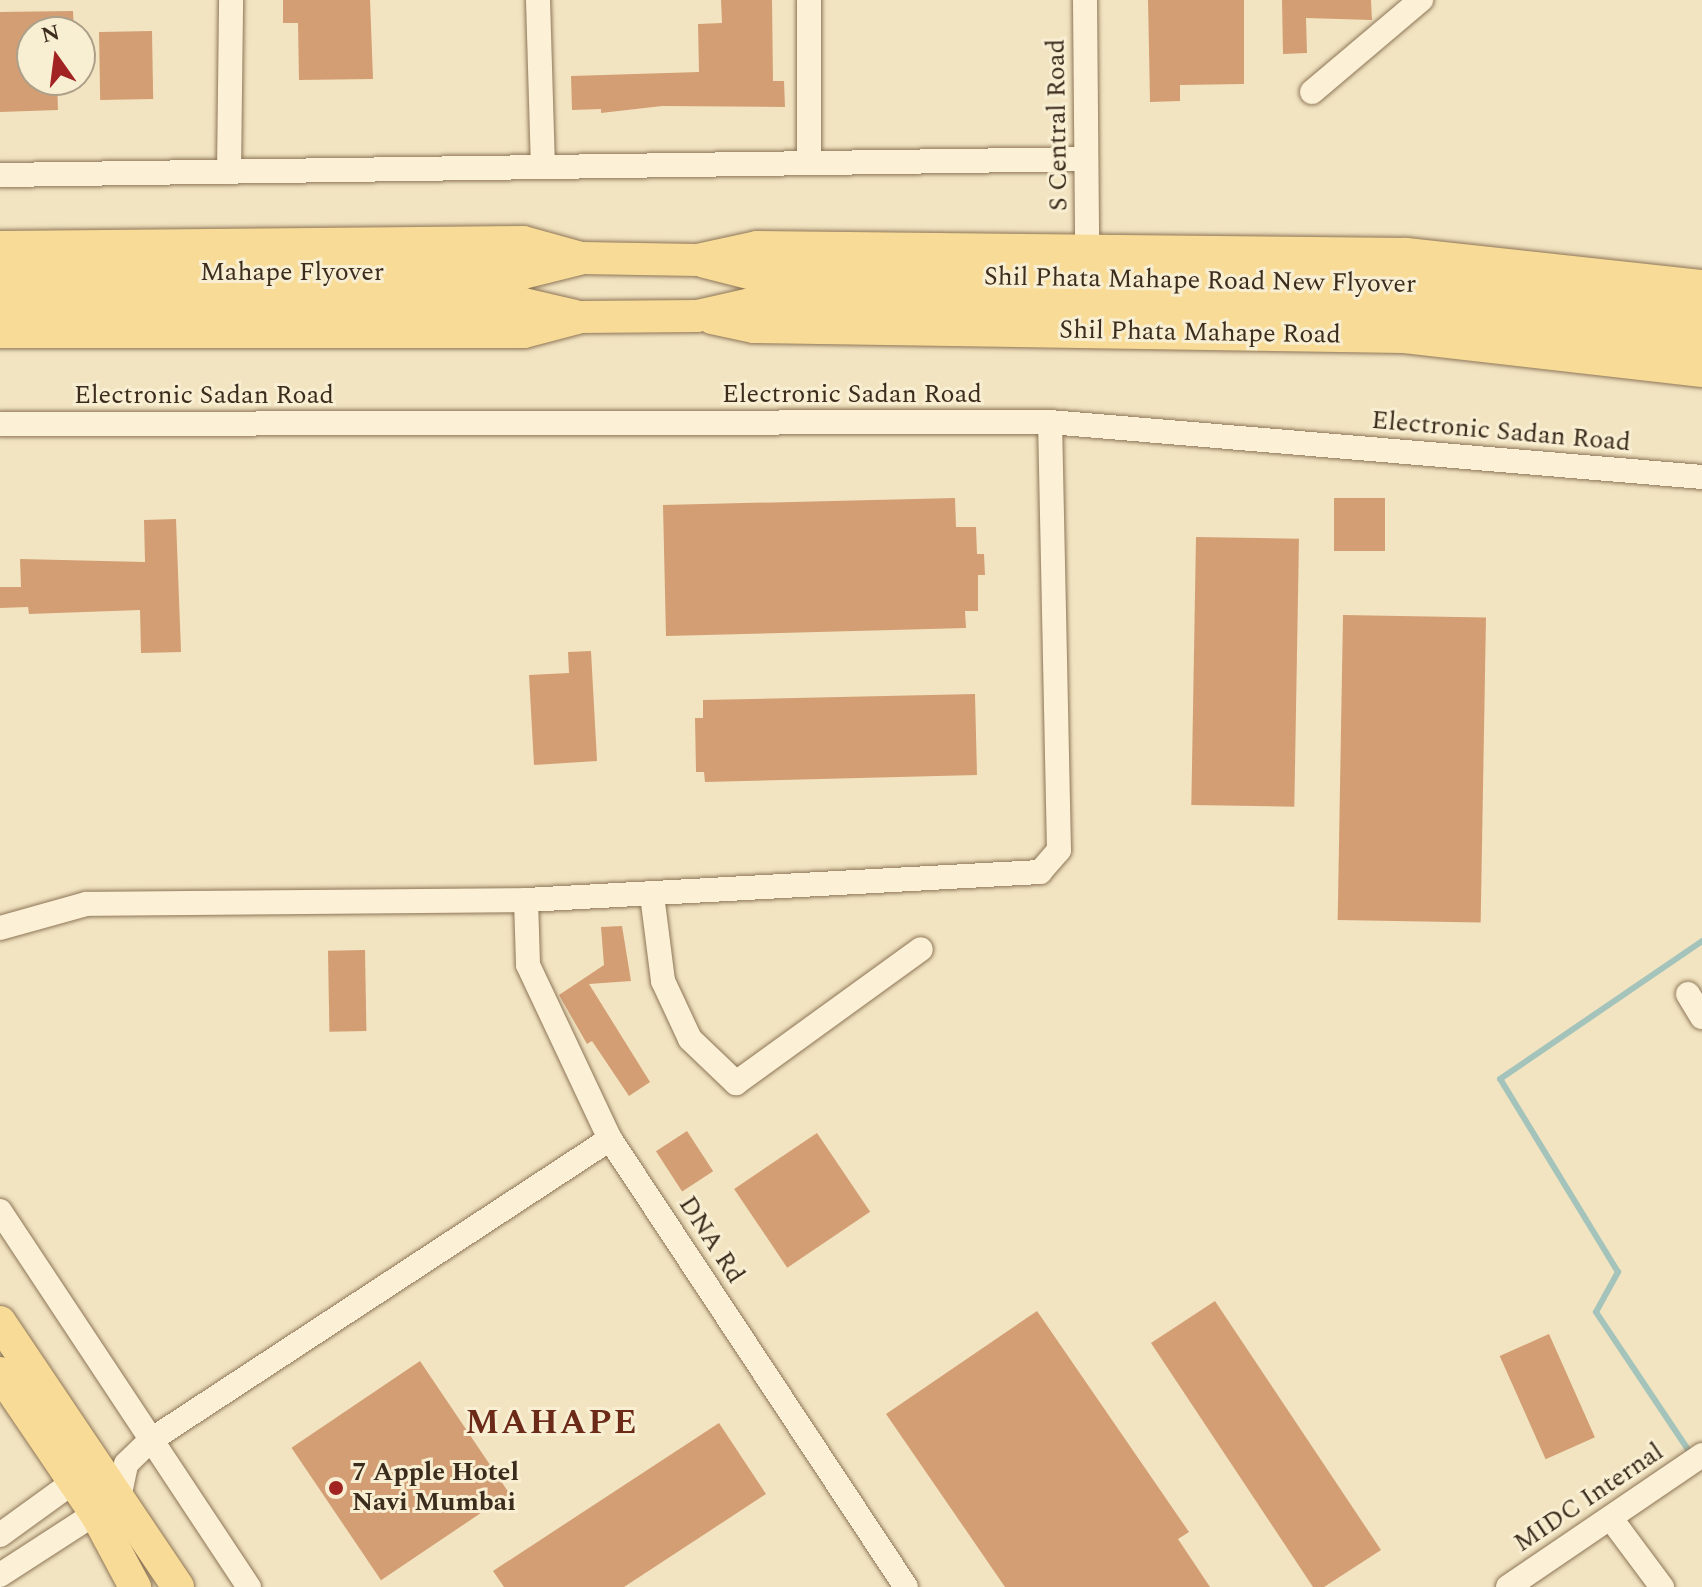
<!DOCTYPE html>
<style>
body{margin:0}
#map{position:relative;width:1702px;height:1587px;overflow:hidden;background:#f2e4c1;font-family:Spectral,serif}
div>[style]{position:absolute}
.stream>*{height:6px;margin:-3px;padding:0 3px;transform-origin:3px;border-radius:3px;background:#a4c4bb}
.building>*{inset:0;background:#d39e74;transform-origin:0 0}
.roads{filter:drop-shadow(0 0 2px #8d7557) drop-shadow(0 0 2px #8d7557)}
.minor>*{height:24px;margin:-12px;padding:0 12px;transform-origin:12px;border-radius:12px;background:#fcf1d6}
.major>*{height:32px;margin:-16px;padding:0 16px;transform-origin:16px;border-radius:16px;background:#f8db96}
.dots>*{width:22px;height:22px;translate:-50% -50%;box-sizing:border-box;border:4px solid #f8eed2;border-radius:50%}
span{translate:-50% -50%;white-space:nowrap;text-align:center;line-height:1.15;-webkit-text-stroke:6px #f8eed2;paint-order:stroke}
.street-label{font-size:26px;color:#3c2c1d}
.poi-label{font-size:26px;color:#3c2c1d;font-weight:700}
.left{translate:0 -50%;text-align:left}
.district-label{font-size:34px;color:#6c2b18;font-weight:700;letter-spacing:2px}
.north{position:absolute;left:16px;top:16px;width:80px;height:80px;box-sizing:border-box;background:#f8eed2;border:2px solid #ada08a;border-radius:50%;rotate:346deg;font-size:22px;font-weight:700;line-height:32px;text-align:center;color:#3c2c1d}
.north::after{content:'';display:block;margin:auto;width:28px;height:36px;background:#a12322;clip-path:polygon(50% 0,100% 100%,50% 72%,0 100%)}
</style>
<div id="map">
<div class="stream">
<i style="left:1691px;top:1454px;width:171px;rotate:-123.8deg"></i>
<i style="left:1596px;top:1312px;width:46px;rotate:-61.2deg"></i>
<i style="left:1618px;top:1272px;width:226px;rotate:-121.4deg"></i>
<i style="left:1500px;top:1079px;width:245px;rotate:-34.3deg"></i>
</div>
<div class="building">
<i style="clip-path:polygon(283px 0,370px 0,373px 79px,299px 80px,298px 23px,283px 23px)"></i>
<i style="clip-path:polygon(721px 0,772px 0,773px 81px,784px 81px,785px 107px,662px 106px,601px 113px,601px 109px,572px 110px,571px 76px,699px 72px,698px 24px,722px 23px)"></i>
<i style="clip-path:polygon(1148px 0,1244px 0,1244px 84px,1180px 85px,1180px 101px,1150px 102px)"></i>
<i style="clip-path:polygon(1282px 0,1371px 0,1372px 20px,1306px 18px,1307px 53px,1283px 54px)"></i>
<i style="clip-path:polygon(73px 11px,74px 32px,32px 32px,32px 80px,57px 80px,58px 110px,0 112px,0 12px)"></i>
<i style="left:152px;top:31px;width:68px;height:53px;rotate:89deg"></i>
<i style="clip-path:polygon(955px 498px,956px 527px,976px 527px,977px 554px,984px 554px,985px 575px,978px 575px,978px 611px,965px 611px,966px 628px,666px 636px,663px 505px)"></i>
<i style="left:1334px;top:498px;width:51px;height:53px"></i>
<i style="clip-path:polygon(176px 519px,181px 652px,141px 653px,140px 610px,29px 614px,28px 607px,0 608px,0 587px,21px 587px,20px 559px,145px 562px,144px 520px)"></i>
<i style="left:1196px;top:537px;width:103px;height:268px;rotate:1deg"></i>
<i style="left:1343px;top:615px;width:143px;height:305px;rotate:1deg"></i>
<i style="clip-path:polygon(591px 651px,597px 761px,534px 765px,529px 675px,569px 673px,568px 652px)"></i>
<i style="clip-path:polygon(975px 694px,977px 775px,705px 782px,704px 772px,696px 772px,695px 718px,703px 718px,703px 700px)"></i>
<i style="clip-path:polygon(622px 926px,631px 981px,589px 984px,650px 1082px,629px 1096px,592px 1041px,587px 1044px,559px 995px,604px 965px,601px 927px)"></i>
<i style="left:365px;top:950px;width:81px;height:37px;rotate:89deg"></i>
<i style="left:687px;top:1131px;width:48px;height:37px;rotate:57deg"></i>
<i style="left:817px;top:1133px;width:95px;height:100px;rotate:56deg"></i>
<i style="clip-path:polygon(1215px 1301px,1381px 1550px,1324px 1587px,1313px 1587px,1151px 1343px)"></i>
<i style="clip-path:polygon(1037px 1311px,1189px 1532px,1178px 1539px,1210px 1587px,1005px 1587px,886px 1414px)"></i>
<i style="left:1549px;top:1334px;width:113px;height:54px;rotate:66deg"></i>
<i style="left:420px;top:1361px;width:160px;height:155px;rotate:56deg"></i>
<i style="clip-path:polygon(719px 1423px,766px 1494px,624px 1587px,504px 1587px,493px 1571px)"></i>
</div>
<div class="roads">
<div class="minor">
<i style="left:538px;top:0;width:167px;rotate:88.3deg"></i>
<i style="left:809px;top:0;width:163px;rotate:90deg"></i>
<i style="left:1085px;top:0;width:250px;rotate:89.5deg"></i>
<i style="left:1312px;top:92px;width:143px;rotate:-40.2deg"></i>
<i style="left:229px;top:172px;width:172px;rotate:-89.3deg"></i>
<i style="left:0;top:175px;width:1086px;rotate:-0.84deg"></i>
<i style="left:0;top:424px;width:1050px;rotate:-0.11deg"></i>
<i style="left:1050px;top:422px;width:654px;rotate:4.82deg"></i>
<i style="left:652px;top:895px;width:87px;rotate:82.7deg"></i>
<i style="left:663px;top:981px;width:64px;rotate:65deg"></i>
<i style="left:690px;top:1039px;width:64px;rotate:43.7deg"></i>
<i style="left:736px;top:1083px;width:228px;rotate:-35.9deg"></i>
<i style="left:526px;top:900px;width:65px;rotate:88.2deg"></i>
<i style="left:528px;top:965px;width:192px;rotate:64.8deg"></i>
<i style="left:610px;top:1139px;width:537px;rotate:56.55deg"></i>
<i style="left:0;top:928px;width:89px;rotate:-15.6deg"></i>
<i style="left:86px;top:904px;width:440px;rotate:-0.5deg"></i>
<i style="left:526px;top:900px;width:515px;rotate:-3.12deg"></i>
<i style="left:1040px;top:872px;width:29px;rotate:-49deg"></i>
<i style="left:1059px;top:850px;width:428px;rotate:-91.2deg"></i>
<i style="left:1688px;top:994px;width:27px;rotate:59deg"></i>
<i style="left:0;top:1211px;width:451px;rotate:56.5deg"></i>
<i style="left:1612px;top:1520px;width:84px;rotate:53.3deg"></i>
<i style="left:0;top:1535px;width:107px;rotate:-35.9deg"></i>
<i style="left:0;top:1575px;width:142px;rotate:-32.9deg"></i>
<i style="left:119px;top:1498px;width:35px;rotate:-78deg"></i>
<i style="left:126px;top:1464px;width:35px;rotate:-44deg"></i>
<i style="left:151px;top:1440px;width:549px;rotate:-33.26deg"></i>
<i style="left:1508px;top:1587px;width:235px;rotate:-34.2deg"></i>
</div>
<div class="major">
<i style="left:0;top:247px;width:523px;rotate:-0.55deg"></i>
<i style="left:523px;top:242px;width:60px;rotate:15.4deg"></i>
<i style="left:581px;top:258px;width:117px;rotate:1deg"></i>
<i style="left:698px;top:260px;width:60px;rotate:-12.4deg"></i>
<i style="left:757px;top:247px;width:649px;rotate:0.62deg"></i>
<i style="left:1406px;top:254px;width:298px;rotate:6.2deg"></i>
<i style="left:705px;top:262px;width:53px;rotate:14.3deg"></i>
<i style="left:756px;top:275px;width:649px;rotate:0.62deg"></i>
<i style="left:1405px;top:282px;width:299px;rotate:6deg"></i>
<i style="left:0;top:276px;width:523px;rotate:-0.33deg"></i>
<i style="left:523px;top:273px;width:58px;rotate:-14deg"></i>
<i style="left:0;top:304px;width:524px"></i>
<i style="left:524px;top:304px;width:52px;rotate:13.2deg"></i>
<i style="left:712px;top:318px;width:43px;rotate:12.1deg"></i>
<i style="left:754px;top:327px;width:649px;rotate:0.88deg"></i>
<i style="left:1403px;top:337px;width:301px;rotate:6.5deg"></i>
<i style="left:0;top:332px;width:524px"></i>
<i style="left:524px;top:332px;width:59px;rotate:-14.7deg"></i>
<i style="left:581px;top:317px;width:116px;rotate:-0.5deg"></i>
<i style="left:697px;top:316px;width:59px;rotate:-12.6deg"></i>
<i style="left:755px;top:303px;width:648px;rotate:0.62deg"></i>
<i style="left:1403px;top:310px;width:301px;rotate:5.9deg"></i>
<i style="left:0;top:1322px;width:319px;rotate:56.1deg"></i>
<i style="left:0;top:1373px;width:171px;rotate:55.8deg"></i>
<i style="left:96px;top:1514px;width:83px;rotate:61.9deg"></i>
</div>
</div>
<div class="dots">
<i style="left:336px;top:1488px;background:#a12322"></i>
</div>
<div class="street-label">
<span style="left:1058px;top:125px;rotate:-91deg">S Central Road</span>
<span style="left:292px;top:273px">Mahape Flyover</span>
<span style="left:1200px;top:281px;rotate:1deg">Shil Phata Mahape Road New Flyover</span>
<span style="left:1200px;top:333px;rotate:1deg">Shil Phata Mahape Road</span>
<span style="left:852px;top:395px">Electronic Sadan Road</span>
<span style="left:204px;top:396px">Electronic Sadan Road</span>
<span style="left:1501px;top:432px;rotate:5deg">Electronic Sadan Road</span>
<span style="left:711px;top:1240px;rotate:57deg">DNA Rd</span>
<span style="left:1589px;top:1498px;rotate:-34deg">MIDC Internal</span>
</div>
<div class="poi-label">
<span class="left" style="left:352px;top:1488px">7 Apple Hotel<br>Navi Mumbai</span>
</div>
<div class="district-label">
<span style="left:552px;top:1424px">MAHAPE</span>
</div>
<div class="north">N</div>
</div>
